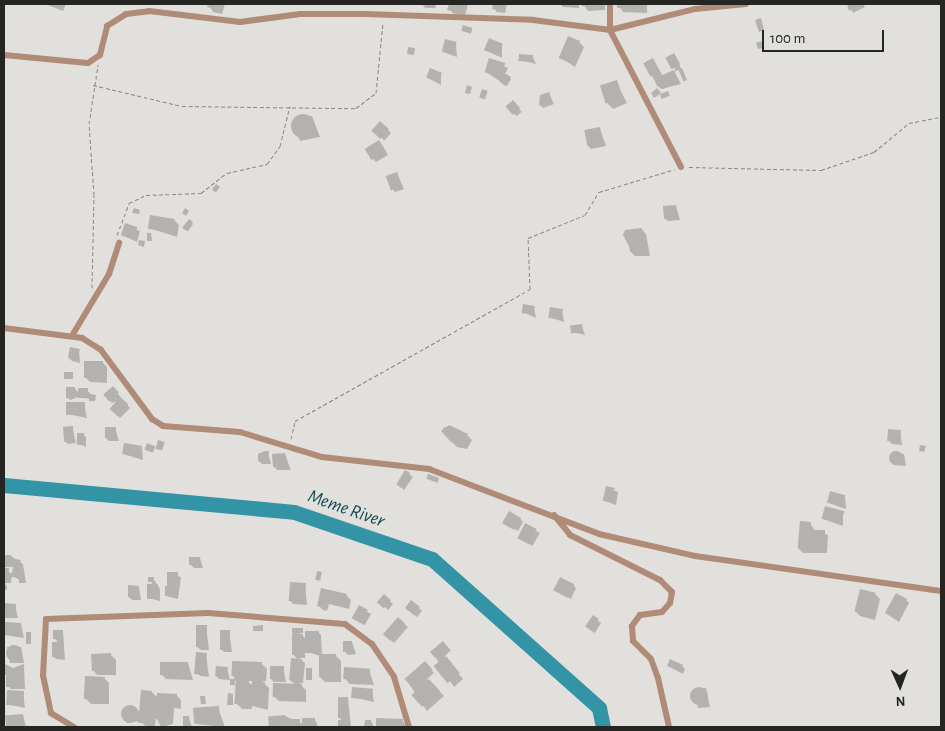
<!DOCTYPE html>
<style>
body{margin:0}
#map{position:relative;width:945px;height:731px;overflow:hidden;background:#e2e0dc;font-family:"Alegreya Sans",sans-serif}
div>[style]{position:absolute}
.shadow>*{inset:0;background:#0003;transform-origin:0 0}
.river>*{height:15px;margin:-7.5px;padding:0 7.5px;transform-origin:7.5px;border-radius:7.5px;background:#3294a4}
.building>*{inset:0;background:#b4b2ae;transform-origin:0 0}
.round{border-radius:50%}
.path>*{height:1px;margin-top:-0.5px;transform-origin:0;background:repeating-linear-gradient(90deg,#878683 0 4px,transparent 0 6.5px)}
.minor>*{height:6px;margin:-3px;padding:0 3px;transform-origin:3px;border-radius:3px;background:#af8b78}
span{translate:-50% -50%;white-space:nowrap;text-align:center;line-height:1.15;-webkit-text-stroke:5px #e2e0dc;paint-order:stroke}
.water-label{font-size:19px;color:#124a53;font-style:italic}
.frame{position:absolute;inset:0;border:5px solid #252523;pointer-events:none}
.north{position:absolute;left:875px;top:661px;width:50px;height:50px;-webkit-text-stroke:4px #e2e0dc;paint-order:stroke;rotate:178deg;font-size:14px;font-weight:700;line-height:20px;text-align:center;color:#252523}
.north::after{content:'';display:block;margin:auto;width:18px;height:22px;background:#252523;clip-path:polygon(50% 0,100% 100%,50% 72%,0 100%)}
.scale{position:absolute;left:762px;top:30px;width:122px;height:22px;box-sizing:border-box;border:2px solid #252523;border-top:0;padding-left:6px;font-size:15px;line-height:18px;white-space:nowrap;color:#252523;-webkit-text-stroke:4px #e2e0dc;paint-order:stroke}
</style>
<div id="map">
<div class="shadow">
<i style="clip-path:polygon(45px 4px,66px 4px,63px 11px)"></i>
<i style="clip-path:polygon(209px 4px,225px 4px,222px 14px,213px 12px)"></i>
<i style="clip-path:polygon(422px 4px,435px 4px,436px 8px,425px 8px)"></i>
<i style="clip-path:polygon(450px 4px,468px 4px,465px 16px,452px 13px)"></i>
<i style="clip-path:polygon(494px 4px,507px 4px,505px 13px,496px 12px)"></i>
<i style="clip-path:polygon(560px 4px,579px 4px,579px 8px,563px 7px)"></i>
<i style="clip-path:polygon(583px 4px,605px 4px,605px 10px,588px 11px)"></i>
<i style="clip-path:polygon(618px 4px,647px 4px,647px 13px,623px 12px)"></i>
<i style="clip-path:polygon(849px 4px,863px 4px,865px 7px,853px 13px)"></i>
<i style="clip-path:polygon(579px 42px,584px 47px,575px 67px,560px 57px)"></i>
<i style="clip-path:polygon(456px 43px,457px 57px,443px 52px)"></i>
<i style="clip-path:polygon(502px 45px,502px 58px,486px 50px)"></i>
<i style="clip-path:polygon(674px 54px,687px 81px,680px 69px,674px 72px,681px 84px,661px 89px,651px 75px,652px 59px,663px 76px,675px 71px)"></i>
<i style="clip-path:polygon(533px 57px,536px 64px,520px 60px)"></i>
<i style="clip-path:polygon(490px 60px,508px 68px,505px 74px,511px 79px,507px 86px,486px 72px)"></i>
<i style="clip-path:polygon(441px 74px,441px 85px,428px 78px)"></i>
<i style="clip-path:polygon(616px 82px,627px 103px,613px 109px,608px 104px)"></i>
<i style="clip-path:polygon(549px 94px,554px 104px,543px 108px,540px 105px)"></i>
<i style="left:513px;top:102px;width:13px;height:7px;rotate:48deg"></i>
<i style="clip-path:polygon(312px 116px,320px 137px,300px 141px,292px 121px)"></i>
<i style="left:380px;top:123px;width:15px;height:10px;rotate:42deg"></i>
<i style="clip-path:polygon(600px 129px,606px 146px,591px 149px,588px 146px)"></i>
<i style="clip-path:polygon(382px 145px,388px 155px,376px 162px,373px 159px)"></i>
<i style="clip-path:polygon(397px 174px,404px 189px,395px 192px,392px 189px)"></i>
<i style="clip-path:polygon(676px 206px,680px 220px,668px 221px,665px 218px)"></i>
<i style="clip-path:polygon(174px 220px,179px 225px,177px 237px,149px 228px)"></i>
<i style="clip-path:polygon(189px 220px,193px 224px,188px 231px,184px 228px)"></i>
<i style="clip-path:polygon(125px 225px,140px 231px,137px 242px,122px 235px)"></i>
<i style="clip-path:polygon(641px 229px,646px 234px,650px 256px,635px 256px,630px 251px,626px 231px)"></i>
<i style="clip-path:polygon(534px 307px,536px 318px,523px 312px)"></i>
<i style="clip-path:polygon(562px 310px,564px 322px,549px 317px)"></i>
<i style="clip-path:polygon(582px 326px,585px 335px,572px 332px)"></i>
<i style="clip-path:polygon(79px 350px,80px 363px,72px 361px,69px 358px)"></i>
<i style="clip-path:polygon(102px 362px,107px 367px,107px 383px,90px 382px,85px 377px)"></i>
<i style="clip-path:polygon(113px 388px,130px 408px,120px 418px,111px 409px,118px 401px,112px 403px,104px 395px)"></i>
<i style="clip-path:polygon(75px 389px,79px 393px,87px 390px,96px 400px,78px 397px,70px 400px,67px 397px)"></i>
<i style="clip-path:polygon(84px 404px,87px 418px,67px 414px)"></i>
<i style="clip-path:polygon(72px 427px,76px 443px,68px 444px,65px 441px)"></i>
<i style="clip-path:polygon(444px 427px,467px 435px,472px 440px,467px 449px,457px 447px,442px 431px)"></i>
<i style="clip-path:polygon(115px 428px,119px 441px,109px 441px,106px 438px)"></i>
<i style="clip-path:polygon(900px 431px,902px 445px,892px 444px,889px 441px)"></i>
<i style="clip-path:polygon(83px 434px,86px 437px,86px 447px,79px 444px)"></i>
<i style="clip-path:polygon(142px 447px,143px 460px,123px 454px)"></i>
<i style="clip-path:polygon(268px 453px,271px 464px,262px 464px,259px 461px)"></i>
<i style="clip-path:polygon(891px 453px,904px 454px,906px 466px,893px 465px)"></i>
<i style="clip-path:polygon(285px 455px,291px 470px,277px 470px,274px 467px)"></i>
<i style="clip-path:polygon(406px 472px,413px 477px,404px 490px,398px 485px)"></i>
<i style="clip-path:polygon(607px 488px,618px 492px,616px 505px,605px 501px)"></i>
<i style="clip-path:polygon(845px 496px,846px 509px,829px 503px)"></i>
<i style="clip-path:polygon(843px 512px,843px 526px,823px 519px)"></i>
<i style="clip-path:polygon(520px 519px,523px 522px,518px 531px,504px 523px)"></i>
<i style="clip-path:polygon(810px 523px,815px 531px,828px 535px,827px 553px,803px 553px,798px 548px)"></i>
<i style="left:526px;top:525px;width:16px;height:15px;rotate:30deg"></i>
<i style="clip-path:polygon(11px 556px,23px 564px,26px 583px,12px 576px,11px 583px,4px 583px,4px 570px,13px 574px,15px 567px,4px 567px,4px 557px)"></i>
<i style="clip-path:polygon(200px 558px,203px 568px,194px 568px,191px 565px)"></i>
<i style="clip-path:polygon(169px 573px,181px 577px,178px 599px,166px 596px)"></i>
<i style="clip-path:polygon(153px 578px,160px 589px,160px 601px,148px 598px)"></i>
<i style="clip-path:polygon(4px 583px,7px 586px,7px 590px,4px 589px)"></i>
<i style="clip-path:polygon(305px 585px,307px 605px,293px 604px,290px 600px)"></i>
<i style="clip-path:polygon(573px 585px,576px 588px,571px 599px,555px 590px)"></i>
<i style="clip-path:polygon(139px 587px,141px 600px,132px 600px,129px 597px)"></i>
<i style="clip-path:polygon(322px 590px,346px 595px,351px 600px,349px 609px,329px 604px,327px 611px,323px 610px,318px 605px)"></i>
<i style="clip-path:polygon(875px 594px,880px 599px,875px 620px,860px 616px,855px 611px)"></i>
<i style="clip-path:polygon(384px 596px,393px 604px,388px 610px,379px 601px)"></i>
<i style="clip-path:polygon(906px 600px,909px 603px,899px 622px,887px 614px)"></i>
<i style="clip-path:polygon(4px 605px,15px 605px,18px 618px,4px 618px)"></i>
<i style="left:359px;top:607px;width:14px;height:13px;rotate:30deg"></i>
<i style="clip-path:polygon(406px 608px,419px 608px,422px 611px,417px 617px)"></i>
<i style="clip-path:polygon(593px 617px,601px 623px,595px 633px,590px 630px)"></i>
<i style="clip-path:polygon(399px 619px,408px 627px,394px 643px,388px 638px)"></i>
<i style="clip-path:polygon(21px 624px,24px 638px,5px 635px)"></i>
<i style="clip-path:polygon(206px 626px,209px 650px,201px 650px,197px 647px)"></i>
<i style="clip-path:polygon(302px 629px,300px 633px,307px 640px,318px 632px,321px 635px,322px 656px,336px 656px,341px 661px,341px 682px,325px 682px,320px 677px,320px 656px,305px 651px,305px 658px,299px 658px,305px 663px,303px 683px,299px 683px,306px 690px,306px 702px,279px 701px,274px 696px,296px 685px,290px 680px,298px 660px,293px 654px,293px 632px)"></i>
<i style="clip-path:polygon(63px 631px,65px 660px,56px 659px,53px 656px,59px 643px,54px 638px)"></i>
<i style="clip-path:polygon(229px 631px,232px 652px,224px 652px,221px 649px)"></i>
<i style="clip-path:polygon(352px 642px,356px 654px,348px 655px,345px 652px)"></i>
<i style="clip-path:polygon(443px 643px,451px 650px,444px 657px,463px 679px,454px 687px,433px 653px)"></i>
<i style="clip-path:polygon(7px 647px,21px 647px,24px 663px,10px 663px)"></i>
<i style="clip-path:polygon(206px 654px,209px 677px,200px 676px,197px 673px)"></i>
<i style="clip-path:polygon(111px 655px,116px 660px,116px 675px,97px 675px,93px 670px)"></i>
<i style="clip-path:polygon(188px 663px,193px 680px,166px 679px,161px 674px)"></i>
<i style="clip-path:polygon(425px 663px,434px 673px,427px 679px,444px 696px,427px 711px,406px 679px)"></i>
<i style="clip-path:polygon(evenodd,262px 664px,267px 669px,266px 681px,262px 681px,269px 688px,268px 710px,252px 706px,252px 709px,242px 709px,237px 704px,237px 686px,231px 684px,237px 684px,233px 675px,262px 664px,247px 681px,253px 681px,253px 686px,247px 681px)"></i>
<i style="clip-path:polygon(24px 666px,25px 689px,10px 689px,6px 674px)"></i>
<i style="clip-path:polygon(668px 666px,682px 666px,685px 669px,683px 674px)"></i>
<i style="clip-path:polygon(283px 667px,286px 682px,274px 682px,271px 679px)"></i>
<i style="clip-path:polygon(227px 668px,230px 680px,219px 679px,216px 676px)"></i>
<i style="clip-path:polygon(369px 670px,374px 685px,350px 684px,345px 679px)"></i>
<i style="clip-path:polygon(104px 678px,109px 683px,109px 704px,91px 704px,86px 699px)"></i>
<i style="clip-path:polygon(706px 688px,710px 707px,698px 708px,693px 689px)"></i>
<i style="clip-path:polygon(372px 690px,374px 702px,352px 697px)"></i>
<i style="clip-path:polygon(23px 692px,25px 708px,7px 704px)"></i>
<i style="clip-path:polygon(152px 692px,158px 698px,176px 695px,181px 700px,181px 709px,174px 708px,173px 724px,161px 727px,156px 717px,155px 727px,146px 727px,141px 721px,127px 723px,124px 707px,141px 712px)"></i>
<i style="clip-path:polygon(348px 698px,351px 727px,339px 727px,343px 722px,339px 717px)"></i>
<i style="clip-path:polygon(218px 708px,225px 727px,196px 724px,194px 710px)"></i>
<i style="clip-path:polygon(23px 715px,26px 727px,7px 726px)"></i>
<i style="clip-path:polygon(285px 716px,303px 724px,315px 719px,318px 727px,270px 727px,270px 717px)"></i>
<i style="clip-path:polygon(189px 718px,192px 727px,184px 727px)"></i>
<i style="clip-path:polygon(378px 720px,402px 720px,407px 727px,377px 727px)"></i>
<i style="clip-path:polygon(366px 721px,371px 721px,374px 727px,363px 727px)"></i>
</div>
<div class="river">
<i style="left:4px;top:485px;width:291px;rotate:5.3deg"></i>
<i style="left:294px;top:512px;width:146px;rotate:18.8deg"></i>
<i style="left:432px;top:559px;width:224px;rotate:41.7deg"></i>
<i style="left:599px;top:708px;width:19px;rotate:78deg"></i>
</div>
<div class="building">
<i style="clip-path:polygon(208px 4px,219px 4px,217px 10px,207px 7px)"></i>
<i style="clip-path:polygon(449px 4px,464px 4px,462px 14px,447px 10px)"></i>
<i style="clip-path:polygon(493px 4px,504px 4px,502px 11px,492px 9px)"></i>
<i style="clip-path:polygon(582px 4px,591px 4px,591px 7px,582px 6px)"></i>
<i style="clip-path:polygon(617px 4px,643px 4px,643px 9px,617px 8px)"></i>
<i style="clip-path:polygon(847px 4px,862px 4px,849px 11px)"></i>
<i style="clip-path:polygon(761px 18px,764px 30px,759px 32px,755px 20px)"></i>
<i style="left:463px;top:25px;width:10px;height:6px;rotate:17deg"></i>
<i style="left:568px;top:36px;width:13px;height:24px;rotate:23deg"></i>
<i style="left:489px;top:38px;width:15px;height:13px;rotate:23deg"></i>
<i style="left:445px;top:39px;width:12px;height:13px;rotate:14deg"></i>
<i style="clip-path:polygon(761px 41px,763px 48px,758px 49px,756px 43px)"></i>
<i style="left:408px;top:47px;width:7px;height:7px;rotate:8deg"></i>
<i style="left:674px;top:53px;width:13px;height:10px;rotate:61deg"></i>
<i style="left:519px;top:54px;width:14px;height:7px;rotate:4deg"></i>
<i style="left:489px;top:58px;width:17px;height:15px;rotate:17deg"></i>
<i style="left:653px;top:58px;width:15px;height:11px;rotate:62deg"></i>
<i style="left:430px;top:68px;width:13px;height:10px;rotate:23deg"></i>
<i style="left:682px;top:68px;width:13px;height:4px;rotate:67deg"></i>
<i style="clip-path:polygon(674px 70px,679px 81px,663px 89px,657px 86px,654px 79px)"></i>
<i style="clip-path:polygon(506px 74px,511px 77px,505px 86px,500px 82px)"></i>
<i style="left:617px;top:80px;width:19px;height:18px;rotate:72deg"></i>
<i style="clip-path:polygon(467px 85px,472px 87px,470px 94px,465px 93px)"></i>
<i style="clip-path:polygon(657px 88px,661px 93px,654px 98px,651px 93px)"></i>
<i style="left:482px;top:89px;width:6px;height:9px;rotate:18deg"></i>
<i style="left:668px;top:91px;width:5px;height:9px;rotate:68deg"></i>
<i style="clip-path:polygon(549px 92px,552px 101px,539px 106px,540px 95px)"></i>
<i style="left:513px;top:100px;width:11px;height:10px;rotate:49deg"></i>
<i class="round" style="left:291px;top:114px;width:24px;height:24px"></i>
<i style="left:380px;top:121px;width:12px;height:13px;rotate:42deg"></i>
<i style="left:600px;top:127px;width:16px;height:16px;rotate:79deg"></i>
<i style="left:379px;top:140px;width:13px;height:17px;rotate:58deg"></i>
<i style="left:397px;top:172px;width:15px;height:12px;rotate:70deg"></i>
<i style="left:216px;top:184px;width:5px;height:7px;rotate:37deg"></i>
<i style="clip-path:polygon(676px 205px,678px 217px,664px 219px,663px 206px)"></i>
<i style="clip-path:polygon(134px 208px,140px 210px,139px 214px,132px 213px)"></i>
<i style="clip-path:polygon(185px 208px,189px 211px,186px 216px,182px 213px)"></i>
<i style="left:150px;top:215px;width:25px;height:14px;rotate:9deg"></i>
<i style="clip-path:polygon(189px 219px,193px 222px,187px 231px,182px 228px)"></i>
<i style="left:125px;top:223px;width:13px;height:13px;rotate:18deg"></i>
<i style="clip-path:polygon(642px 228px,646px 251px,633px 254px,623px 235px,625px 230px)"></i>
<i style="clip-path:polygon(147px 233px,151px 233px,152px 241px,147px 241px)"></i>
<i style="clip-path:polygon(139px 240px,145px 241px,144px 247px,138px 245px)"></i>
<i style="left:523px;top:304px;width:12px;height:9px;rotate:9deg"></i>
<i style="left:550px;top:307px;width:13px;height:11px;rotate:9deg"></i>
<i style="left:582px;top:324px;width:8px;height:12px;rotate:83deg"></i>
<i style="left:70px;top:347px;width:10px;height:11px;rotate:11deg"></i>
<i style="left:84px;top:361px;width:19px;height:17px"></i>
<i style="left:64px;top:372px;width:9px;height:7px"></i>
<i style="left:113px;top:386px;width:9px;height:13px;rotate:49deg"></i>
<i style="left:66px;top:387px;width:9px;height:11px"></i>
<i style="left:78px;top:388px;width:10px;height:10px"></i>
<i style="clip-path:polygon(90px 394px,96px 395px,95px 401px,89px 401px)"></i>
<i style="left:120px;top:397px;width:11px;height:16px;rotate:41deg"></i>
<i style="left:66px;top:402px;width:19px;height:13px"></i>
<i style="clip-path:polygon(449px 425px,468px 434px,462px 445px,451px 442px,441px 431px)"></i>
<i style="left:73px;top:426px;width:15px;height:10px;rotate:86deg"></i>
<i style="left:105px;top:427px;width:11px;height:11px"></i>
<i style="left:888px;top:429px;width:13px;height:12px;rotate:4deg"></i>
<i style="left:77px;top:433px;width:7px;height:12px"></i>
<i style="left:158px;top:440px;width:7px;height:9px;rotate:16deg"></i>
<i style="left:124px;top:443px;width:18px;height:11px;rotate:9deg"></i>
<i style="left:147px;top:443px;width:9px;height:7px;rotate:21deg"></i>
<i style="clip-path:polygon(920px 445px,926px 446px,924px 452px,919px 451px)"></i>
<i class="round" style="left:889px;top:451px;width:14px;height:14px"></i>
<i style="clip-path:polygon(265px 451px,269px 451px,268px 462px,258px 461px,258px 454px)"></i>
<i style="clip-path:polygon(285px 453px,289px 467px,273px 467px,272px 454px)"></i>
<i style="left:405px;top:470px;width:6px;height:17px;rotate:31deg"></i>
<i style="left:428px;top:474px;width:12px;height:5px;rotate:20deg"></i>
<i style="left:606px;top:486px;width:9px;height:15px;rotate:13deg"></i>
<i style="left:830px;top:491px;width:16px;height:12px;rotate:15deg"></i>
<i style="left:825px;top:506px;width:20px;height:13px;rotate:15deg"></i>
<i style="left:509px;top:511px;width:14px;height:14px;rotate:30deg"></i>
<i style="left:800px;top:521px;width:11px;height:27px;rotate:5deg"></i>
<i style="left:525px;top:523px;width:13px;height:17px;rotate:27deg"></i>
<i style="left:813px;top:530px;width:12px;height:21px"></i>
<i style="clip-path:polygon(4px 555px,11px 555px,12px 564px,4px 565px)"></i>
<i style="left:189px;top:557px;width:11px;height:8px"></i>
<i style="clip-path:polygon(15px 559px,21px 560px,16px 577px,11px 577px)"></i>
<i style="left:4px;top:568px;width:5px;height:12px"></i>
<i style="left:317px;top:571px;width:5px;height:9px;rotate:11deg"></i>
<i style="left:167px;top:572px;width:11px;height:13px"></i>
<i style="clip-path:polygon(19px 575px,24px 575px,25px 583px,19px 583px)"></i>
<i style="left:148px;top:577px;width:6px;height:5px"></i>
<i style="left:560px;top:577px;width:16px;height:15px;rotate:27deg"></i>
<i style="left:290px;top:582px;width:16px;height:19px;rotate:4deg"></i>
<i style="left:147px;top:584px;width:11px;height:15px"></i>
<i style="clip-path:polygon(128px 585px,139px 586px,139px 598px,128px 597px)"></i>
<i style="left:165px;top:586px;width:11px;height:10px"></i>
<i style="clip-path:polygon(321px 588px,347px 594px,344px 605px,324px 600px,322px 607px,317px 606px)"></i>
<i style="left:860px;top:589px;width:16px;height:23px;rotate:14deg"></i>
<i style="left:896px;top:593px;width:13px;height:23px;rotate:29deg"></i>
<i style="left:384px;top:594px;width:9px;height:11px;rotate:41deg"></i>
<i style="left:411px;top:600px;width:11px;height:10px;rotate:38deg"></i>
<i style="clip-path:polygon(4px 603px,16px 604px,16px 616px,4px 615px)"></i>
<i style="left:359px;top:605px;width:10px;height:15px;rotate:29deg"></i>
<i style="left:593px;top:615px;width:7px;height:14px;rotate:34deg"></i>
<i style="left:398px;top:617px;width:9px;height:23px;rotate:41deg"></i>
<i style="left:4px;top:622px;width:17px;height:13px;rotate:3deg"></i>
<i style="left:196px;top:625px;width:11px;height:22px"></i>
<i style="clip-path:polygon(263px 625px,263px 631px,253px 631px,253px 626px)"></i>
<i style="left:292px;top:628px;width:11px;height:5px"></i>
<i style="left:53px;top:630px;width:10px;height:9px"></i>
<i style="left:220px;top:630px;width:10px;height:20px"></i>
<i style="left:305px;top:631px;width:14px;height:22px"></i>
<i style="left:26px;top:632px;width:5px;height:12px"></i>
<i style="left:292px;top:634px;width:11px;height:21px"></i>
<i style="left:343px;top:641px;width:9px;height:11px"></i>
<i style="left:443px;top:641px;width:8px;height:17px;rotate:50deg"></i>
<i style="left:52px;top:642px;width:11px;height:15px"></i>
<i class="round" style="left:6px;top:645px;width:16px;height:16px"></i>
<i style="left:196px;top:652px;width:11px;height:22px;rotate:5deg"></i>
<i style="left:111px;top:653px;width:17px;height:20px;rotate:87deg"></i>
<i style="left:336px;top:654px;width:23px;height:17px;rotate:90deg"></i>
<i style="left:446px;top:656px;width:22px;height:16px;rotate:51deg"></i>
<i style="left:291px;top:658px;width:11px;height:22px;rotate:5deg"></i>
<i style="clip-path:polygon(670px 659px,683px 665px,680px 671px,667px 666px)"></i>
<i style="left:232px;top:661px;width:30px;height:15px;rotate:2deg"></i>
<i style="left:425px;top:661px;width:11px;height:27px;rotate:49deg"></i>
<i style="left:160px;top:662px;width:28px;height:13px"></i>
<i style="clip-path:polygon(5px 664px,13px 668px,24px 664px,24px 675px,5px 675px)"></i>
<i style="left:216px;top:666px;width:12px;height:10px;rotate:5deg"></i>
<i style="left:270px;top:666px;width:14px;height:13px"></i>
<i style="left:344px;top:667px;width:26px;height:12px;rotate:4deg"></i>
<i style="left:306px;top:668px;width:6px;height:12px"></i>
<i style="left:6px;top:676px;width:16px;height:11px"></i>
<i style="left:85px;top:676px;width:20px;height:23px;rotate:3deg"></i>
<i style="left:230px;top:679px;width:5px;height:6px"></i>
<i style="left:429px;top:679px;width:16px;height:24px;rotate:47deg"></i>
<i style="left:236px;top:680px;width:13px;height:24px;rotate:4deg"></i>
<i style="left:252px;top:681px;width:13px;height:24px;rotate:4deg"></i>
<i style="left:273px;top:683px;width:29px;height:14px;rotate:2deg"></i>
<i class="round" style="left:690px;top:687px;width:18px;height:18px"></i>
<i style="left:352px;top:687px;width:21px;height:11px;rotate:5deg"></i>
<i style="left:7px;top:690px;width:17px;height:15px;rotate:3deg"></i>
<i style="left:141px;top:690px;width:11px;height:33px;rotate:5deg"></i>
<i style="clip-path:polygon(157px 693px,177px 694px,176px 704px,169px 704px,168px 720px,156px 719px)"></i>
<i style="clip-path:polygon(228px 693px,233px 694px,233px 705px,227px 705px)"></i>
<i style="clip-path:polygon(200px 696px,205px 696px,206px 704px,201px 704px)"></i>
<i style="left:338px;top:697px;width:10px;height:21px"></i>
<i class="round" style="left:121px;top:705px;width:18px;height:18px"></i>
<i style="left:219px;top:706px;width:16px;height:26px;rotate:86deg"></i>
<i style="left:23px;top:714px;width:12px;height:18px;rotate:85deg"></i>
<i style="left:285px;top:715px;width:12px;height:17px;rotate:85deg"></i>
<i style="clip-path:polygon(183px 716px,189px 716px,190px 727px,183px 727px)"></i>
<i style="left:302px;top:718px;width:13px;height:9px"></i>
<i style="clip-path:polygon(376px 718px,403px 719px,402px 727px,376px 727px)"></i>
<i style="clip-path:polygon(291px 719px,300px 719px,299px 727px,290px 727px)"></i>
<i style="left:338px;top:720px;width:11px;height:7px"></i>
<i style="left:365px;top:720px;width:6px;height:7px"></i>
<i style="left:160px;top:722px;width:7px;height:5px"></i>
</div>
<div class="path">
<i style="left:93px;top:85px;width:91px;rotate:13.3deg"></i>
<i style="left:182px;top:106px;width:174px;rotate:0.7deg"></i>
<i style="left:356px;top:108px;width:25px;rotate:-37deg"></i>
<i style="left:376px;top:93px;width:70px;rotate:-84.3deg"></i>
<i style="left:689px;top:167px;width:132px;rotate:1.3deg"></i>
<i style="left:821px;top:170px;width:56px;rotate:-18.8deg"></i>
<i style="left:874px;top:152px;width:45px;rotate:-39.6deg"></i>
<i style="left:909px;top:123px;width:33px;rotate:-11deg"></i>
<i style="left:117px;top:235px;width:34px;rotate:-69deg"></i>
<i style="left:129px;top:203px;width:19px;rotate:-25deg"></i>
<i style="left:146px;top:195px;width:55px;rotate:-2.1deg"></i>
<i style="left:201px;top:193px;width:33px;rotate:-38deg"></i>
<i style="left:227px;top:173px;width:41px;rotate:-12.7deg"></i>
<i style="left:267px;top:164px;width:22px;rotate:-54deg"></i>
<i style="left:280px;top:146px;width:41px;rotate:-76deg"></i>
<i style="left:92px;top:288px;width:93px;rotate:-88.8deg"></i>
<i style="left:94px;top:195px;width:71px;rotate:-94deg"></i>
<i style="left:89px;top:124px;width:60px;rotate:-81.3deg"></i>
<i style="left:291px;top:439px;width:18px;rotate:-77deg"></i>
<i style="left:295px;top:421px;width:270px;rotate:-29.3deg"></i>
<i style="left:530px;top:289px;width:51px;rotate:-92.2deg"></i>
<i style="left:528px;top:238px;width:61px;rotate:-22deg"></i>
<i style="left:585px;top:215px;width:27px;rotate:-59deg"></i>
<i style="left:599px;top:192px;width:79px;rotate:-16.8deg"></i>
</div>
<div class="minor">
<i style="left:4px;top:55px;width:84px;rotate:5.4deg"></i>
<i style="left:88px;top:63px;width:14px;rotate:-34deg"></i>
<i style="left:100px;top:55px;width:30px;rotate:-76deg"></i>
<i style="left:107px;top:26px;width:22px;rotate:-32deg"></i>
<i style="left:126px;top:14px;width:23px;rotate:-7deg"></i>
<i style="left:149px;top:11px;width:92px;rotate:6.9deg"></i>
<i style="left:240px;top:22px;width:61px;rotate:-7.6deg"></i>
<i style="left:300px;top:14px;width:65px"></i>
<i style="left:365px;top:14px;width:168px;rotate:2deg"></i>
<i style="left:533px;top:20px;width:78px;rotate:7.4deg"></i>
<i style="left:610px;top:30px;width:26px;rotate:-90deg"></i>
<i style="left:681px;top:167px;width:154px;rotate:-117.4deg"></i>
<i style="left:610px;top:30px;width:88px;rotate:-13.9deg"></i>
<i style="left:695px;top:9px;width:51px;rotate:-5.6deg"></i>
<i style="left:4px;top:328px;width:79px;rotate:7.3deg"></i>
<i style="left:82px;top:338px;width:22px;rotate:32deg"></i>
<i style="left:101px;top:350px;width:86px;rotate:53.5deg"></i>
<i style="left:152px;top:419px;width:13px;rotate:32deg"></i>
<i style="left:163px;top:426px;width:77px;rotate:4.5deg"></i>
<i style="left:240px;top:432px;width:86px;rotate:17deg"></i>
<i style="left:322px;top:457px;width:108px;rotate:6.4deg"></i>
<i style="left:429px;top:469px;width:182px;rotate:20.9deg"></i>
<i style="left:599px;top:534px;width:98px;rotate:12.9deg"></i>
<i style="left:695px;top:556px;width:248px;rotate:8.1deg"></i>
<i style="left:73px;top:334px;width:70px;rotate:-59deg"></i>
<i style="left:109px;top:274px;width:33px;rotate:-72deg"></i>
<i style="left:554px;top:515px;width:26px;rotate:51deg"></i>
<i style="left:570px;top:535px;width:101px;rotate:26.6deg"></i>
<i style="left:660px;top:580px;width:17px;rotate:45deg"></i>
<i style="left:672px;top:592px;width:11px;rotate:100deg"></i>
<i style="left:670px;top:603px;width:12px;rotate:132deg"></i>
<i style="left:662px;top:612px;width:22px;rotate:172deg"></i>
<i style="left:640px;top:615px;width:14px;rotate:126deg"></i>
<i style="left:632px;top:626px;width:15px;rotate:86deg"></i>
<i style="left:633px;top:641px;width:25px;rotate:45deg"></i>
<i style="left:651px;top:659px;width:20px;rotate:70deg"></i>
<i style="left:658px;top:678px;width:50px;rotate:77.3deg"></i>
<i style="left:74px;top:727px;width:27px;rotate:-149deg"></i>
<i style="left:51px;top:713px;width:38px;rotate:-102deg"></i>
<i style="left:43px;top:676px;width:57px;rotate:-87deg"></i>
<i style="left:46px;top:619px;width:162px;rotate:-2.1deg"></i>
<i style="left:208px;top:613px;width:137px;rotate:4.6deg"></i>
<i style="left:345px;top:624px;width:34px;rotate:37deg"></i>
<i style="left:372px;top:644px;width:40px;rotate:56deg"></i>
<i style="left:394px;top:677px;width:52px;rotate:73.3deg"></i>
</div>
<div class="water-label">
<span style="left:346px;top:509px;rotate:19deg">Meme River</span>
</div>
<div class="frame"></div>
<div class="north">N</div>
<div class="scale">100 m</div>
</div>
